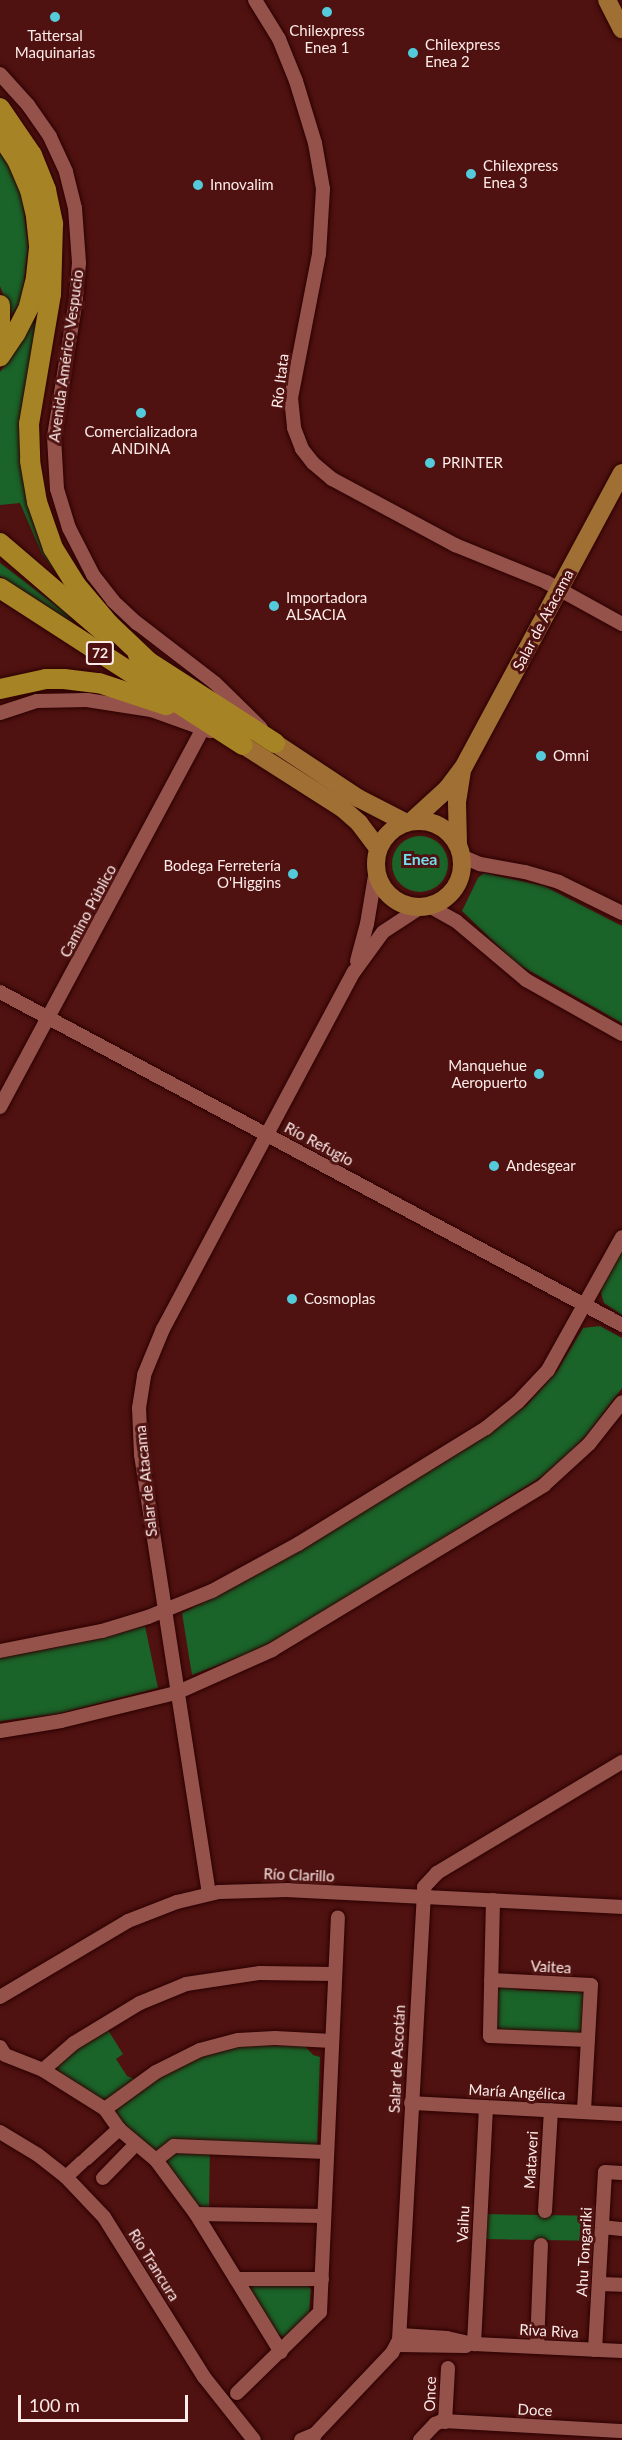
<!DOCTYPE html>
<meta charset="utf-8">
<style>
body{margin:0}
#map{position:relative;width:622px;height:2440px;overflow:hidden;background:#4f1210;font-family:Lato,sans-serif}
div>[style]{position:absolute}
.green>*{inset:0;background:#1a6329;transform-origin:0 0}
.round{border-radius:50%}
.roads{filter:drop-shadow(0 0 2px #2c0102) drop-shadow(0 0 2px #2c0102)}
.minor>*{height:14px;margin:-7px;padding:0 7px;transform-origin:7px;border-radius:7px;background:#95524b}
.major>*{height:18px;margin:-9px;padding:0 9px;transform-origin:9px;border-radius:9px;background:#9f6f34}
.major>.ring{margin:-9px;padding:0;box-sizing:content-box;background:none;border:18px solid #9f6f34;border-radius:50%}
.highway>*{height:20px;margin:-10px;padding:0 10px;transform-origin:10px;border-radius:10px;background:#a68324}
.dots>*{width:16px;height:16px;translate:-50% -50%;box-sizing:border-box;border:3px solid #4f1210;border-radius:50%}
span{translate:-50% -50%;white-space:nowrap;text-align:center;line-height:1.15;-webkit-text-stroke:6px #4f1210;paint-order:stroke}
.shield-label span{padding:2px 4px;background:#4f1210;border:2px solid;border-radius:4px;-webkit-text-stroke-width:0}
.shield-label{font-size:14px;color:#fcebe9;font-weight:700}
.poi-label{font-size:15px;color:#fcebe9}
.left{translate:0 -50%;text-align:left}
.right{translate:-100% -50%;text-align:right}
.street-label{font-size:15px;color:#fcebe9}
.neighbourhood-label{font-size:16px;color:#74deed;font-weight:700}
.scale{position:absolute;left:18px;top:2395px;width:170px;height:27px;box-sizing:border-box;border:3px solid #fcebe9;border-top:0;padding-left:8px;font-size:18px;line-height:21px;white-space:nowrap;color:#fcebe9;-webkit-text-stroke:4px #4f1210;paint-order:stroke}
</style>
<div id="map">
<div class="green">
<i style="clip-path:polygon(0 150px,21px 187px,28px 246px,22px 299px,9px 320px,8px 307px,0 286px)"></i>
<i style="clip-path:polygon(35px 311px,40px 312px,24px 399px,62px 581px,42px 554px,20px 503px,0 505px,0 372px,19px 344px)"></i>
<i style="clip-path:polygon(0 563px,65px 612px,76px 625px,0 576px)"></i>
<i class="round" style="left:392px;top:836px;width:56px;height:56px"></i>
<i style="clip-path:polygon(484px 873px,544px 886px,622px 926px,622px 1023px,516px 963px,462px 911px,478px 878px)"></i>
<i style="clip-path:polygon(622px 1249px,622px 1315px,604px 1303px,601px 1293px,602px 1287px)"></i>
<i style="clip-path:polygon(600px 1326px,622px 1338px,622px 1388px,588px 1433px,568px 1454px,541px 1477px,297px 1629px,252px 1652px,192px 1675px,182px 1613px,238px 1585px,328px 1532px,451px 1458px,526px 1406px,558px 1370px,583px 1328px)"></i>
<i style="clip-path:polygon(145px 1626px,158px 1688px,57px 1714px,0 1721px,0 1655px,53px 1648px)"></i>
<i style="clip-path:polygon(499px 1984px,519px 1990px,582px 1992px,586px 1995px,584px 2036px,499px 2034px,494px 2029px,496px 1988px)"></i>
<i style="clip-path:polygon(106px 2027px,123px 2054px,116px 2059px,127px 2076px,144px 2083px,181px 2064px,234px 2045px,305px 2046px,313px 2055px,320px 2057px,317px 2147px,210px 2144px,209px 2208px,191px 2206px,131px 2139px,110px 2108px,57px 2070px,56px 2060px)"></i>
<i style="left:484px;top:2214px;width:106px;height:25px;rotate:1deg"></i>
<i style="clip-path:polygon(252px 2284px,307px 2285px,311px 2289px,309px 2313px,285px 2338px,277px 2333px,246px 2287px)"></i>
</div>
<div class="roads">
<div class="minor">
<i style="left:255px;top:0;width:46px;rotate:58.4deg"></i>
<i style="left:279px;top:39px;width:45px;rotate:68deg"></i>
<i style="left:296px;top:81px;width:65px;rotate:73deg"></i>
<i style="left:315px;top:143px;width:47px;rotate:80.1deg"></i>
<i style="left:323px;top:189px;width:65px;rotate:93.5deg"></i>
<i style="left:319px;top:254px;width:147px;rotate:101deg"></i>
<i style="left:291px;top:398px;width:30px;rotate:84deg"></i>
<i style="left:294px;top:428px;width:22px;rotate:69deg"></i>
<i style="left:302px;top:449px;width:18px;rotate:52deg"></i>
<i style="left:313px;top:463px;width:25px;rotate:40deg"></i>
<i style="left:332px;top:479px;width:140px;rotate:28.2deg"></i>
<i style="left:455px;top:545px;width:98px;rotate:22.1deg"></i>
<i style="left:546px;top:582px;width:87px;rotate:28.9deg"></i>
<i style="left:0;top:74px;width:42px;rotate:47.9deg"></i>
<i style="left:28px;top:105px;width:39px;rotate:55deg"></i>
<i style="left:50px;top:137px;width:38px;rotate:65deg"></i>
<i style="left:66px;top:172px;width:37px;rotate:76deg"></i>
<i style="left:75px;top:208px;width:55px;rotate:85.8deg"></i>
<i style="left:79px;top:263px;width:36px;rotate:95deg"></i>
<i style="left:76px;top:299px;width:140px;rotate:99.1deg"></i>
<i style="left:54px;top:437px;width:52px;rotate:86.7deg"></i>
<i style="left:57px;top:489px;width:41px;rotate:72.9deg"></i>
<i style="left:69px;top:528px;width:53px;rotate:62.9deg"></i>
<i style="left:93px;top:575px;width:33px;rotate:52deg"></i>
<i style="left:113px;top:601px;width:33px;rotate:43deg"></i>
<i style="left:137px;top:623px;width:98px;rotate:37.6deg"></i>
<i style="left:215px;top:683px;width:64px;rotate:44.4deg"></i>
<i style="left:0;top:713px;width:39px;rotate:-18deg"></i>
<i style="left:37px;top:701px;width:50px;rotate:-1.1deg"></i>
<i style="left:87px;top:700px;width:65px;rotate:8.9deg"></i>
<i style="left:151px;top:710px;width:63px;rotate:19.6deg"></i>
<i style="left:461px;top:856px;width:21px;rotate:23deg"></i>
<i style="left:480px;top:864px;width:46px;rotate:10.1deg"></i>
<i style="left:525px;top:872px;width:35px;rotate:16deg"></i>
<i style="left:559px;top:882px;width:70px;rotate:26.2deg"></i>
<i style="left:429px;top:906px;width:31px;rotate:29deg"></i>
<i style="left:456px;top:921px;width:92px;rotate:40.1deg"></i>
<i style="left:526px;top:980px;width:110px;rotate:29.4deg"></i>
<i style="left:357px;top:961px;width:38px;rotate:-75deg"></i>
<i style="left:367px;top:924px;width:55px;rotate:-80.5deg"></i>
<i style="left:0;top:992px;width:706px;rotate:28.16deg"></i>
<i style="left:0;top:1107px;width:430px;rotate:-61.8deg"></i>
<i style="left:0;top:1651px;width:104px;rotate:-11.1deg"></i>
<i style="left:102px;top:1631px;width:48px;rotate:-16.9deg"></i>
<i style="left:148px;top:1617px;width:69px;rotate:-22.1deg"></i>
<i style="left:212px;top:1591px;width:98px;rotate:-28.7deg"></i>
<i style="left:298px;top:1544px;width:221px;rotate:-31.7deg"></i>
<i style="left:486px;top:1428px;width:41px;rotate:-39.1deg"></i>
<i style="left:518px;top:1402px;width:44px;rotate:-46.8deg"></i>
<i style="left:548px;top:1370px;width:152px;rotate:-60.9deg"></i>
<i style="left:0;top:1731px;width:62px;rotate:-9.3deg"></i>
<i style="left:61px;top:1721px;width:118px;rotate:-13.7deg"></i>
<i style="left:176px;top:1693px;width:105px;rotate:-24.1deg"></i>
<i style="left:272px;top:1650px;width:318px;rotate:-31.2deg"></i>
<i style="left:544px;top:1485px;width:61px;rotate:-42.3deg"></i>
<i style="left:589px;top:1444px;width:53px;rotate:-51.8deg"></i>
<i style="left:209px;top:1894px;width:444px;rotate:-98.8deg"></i>
<i style="left:141px;top:1455px;width:47px;rotate:-92.4deg"></i>
<i style="left:139px;top:1408px;width:33px;rotate:-81deg"></i>
<i style="left:144px;top:1375px;width:50px;rotate:-67.6deg"></i>
<i style="left:163px;top:1329px;width:405px;rotate:-61.9deg"></i>
<i style="left:354px;top:972px;width:49px;rotate:-54.1deg"></i>
<i style="left:383px;top:932px;width:45px;rotate:-33.3deg"></i>
<i style="left:493px;top:1900px;width:136px;rotate:91.3deg"></i>
<i style="left:490px;top:2036px;width:98px;rotate:2.3deg"></i>
<i style="left:491px;top:1980px;width:100px;rotate:2.9deg"></i>
<i style="left:591px;top:1985px;width:127px;rotate:93.2deg"></i>
<i style="left:0;top:1997px;width:149px;rotate:-30.7deg"></i>
<i style="left:128px;top:1921px;width:53px;rotate:-21.2deg"></i>
<i style="left:177px;top:1902px;width:43px;rotate:-13.4deg"></i>
<i style="left:219px;top:1892px;width:69px;rotate:-1.7deg"></i>
<i style="left:288px;top:1890px;width:334px;rotate:2.9deg"></i>
<i style="left:0;top:2047px;width:9px;rotate:58deg"></i>
<i style="left:5px;top:2055px;width:41px;rotate:21.5deg"></i>
<i style="left:43px;top:2070px;width:73px;rotate:32.2deg"></i>
<i style="left:105px;top:2109px;width:24px;rotate:55deg"></i>
<i style="left:119px;top:2129px;width:48px;rotate:40deg"></i>
<i style="left:156px;top:2160px;width:67px;rotate:53.5deg"></i>
<i style="left:196px;top:2214px;width:162px;rotate:58.4deg"></i>
<i style="left:43px;top:2070px;width:41px;rotate:-41.1deg"></i>
<i style="left:74px;top:2043px;width:77px;rotate:-31.2deg"></i>
<i style="left:140px;top:2003px;width:50px;rotate:-22.4deg"></i>
<i style="left:186px;top:1984px;width:75px;rotate:-8.5deg"></i>
<i style="left:260px;top:1973px;width:74px;rotate:0.8deg"></i>
<i style="left:411px;top:2103px;width:211px;rotate:3deg"></i>
<i style="left:105px;top:2109px;width:63px;rotate:-36deg"></i>
<i style="left:156px;top:2072px;width:49px;rotate:-26.6deg"></i>
<i style="left:200px;top:2050px;width:39px;rotate:-15deg"></i>
<i style="left:238px;top:2040px;width:37px;rotate:-3deg"></i>
<i style="left:275px;top:2038px;width:57px;rotate:3deg"></i>
<i style="left:0;top:2132px;width:44px;rotate:31.2deg"></i>
<i style="left:38px;top:2155px;width:36px;rotate:38deg"></i>
<i style="left:66px;top:2177px;width:55px;rotate:46.5deg"></i>
<i style="left:104px;top:2217px;width:189px;rotate:58deg"></i>
<i style="left:204px;top:2377px;width:80px;rotate:51.6deg"></i>
<i style="left:86px;top:2159px;width:45px;rotate:-42.3deg"></i>
<i style="left:156px;top:2160px;width:23px;rotate:-38deg"></i>
<i style="left:174px;top:2146px;width:152px;rotate:2.3deg"></i>
<i style="left:66px;top:2177px;width:22px;rotate:-43deg"></i>
<i style="left:103px;top:2178px;width:47px;rotate:-45.9deg"></i>
<i style="left:545px;top:2211px;width:101px;rotate:-86.6deg"></i>
<i style="left:196px;top:2214px;width:128px;rotate:0.9deg"></i>
<i style="left:602px;top:2227px;width:20px;rotate:6deg"></i>
<i style="left:236px;top:2279px;width:86px"></i>
<i style="left:599px;top:2284px;width:23px;rotate:2deg"></i>
<i style="left:400px;top:2335px;width:47px;rotate:3.7deg"></i>
<i style="left:447px;top:2338px;width:28px;rotate:13deg"></i>
<i style="left:474px;top:2344px;width:148px;rotate:2.7deg"></i>
<i style="left:474px;top:2344px;width:237px;rotate:-87.1deg"></i>
<i style="left:398px;top:2345px;width:68px;rotate:0.8deg"></i>
<i style="left:537px;top:2347px;width:102px;rotate:-87.8deg"></i>
<i style="left:595px;top:2350px;width:178px;rotate:-86.8deg"></i>
<i style="left:605px;top:2172px;width:17px;rotate:3deg"></i>
<i style="left:237px;top:2393px;width:116px;rotate:-44.3deg"></i>
<i style="left:320px;top:2312px;width:395px;rotate:-87.4deg"></i>
<i style="left:445px;top:2422px;width:54px;rotate:-86.8deg"></i>
<i style="left:301px;top:2440px;width:15px;rotate:-23deg"></i>
<i style="left:313px;top:2440px;width:6px;rotate:-72deg"></i>
<i style="left:315px;top:2434px;width:112px;rotate:-46.5deg"></i>
<i style="left:392px;top:2353px;width:15px;rotate:-62deg"></i>
<i style="left:399px;top:2340px;width:454px;rotate:-86.8deg"></i>
<i style="left:424px;top:1887px;width:19px;rotate:-47deg"></i>
<i style="left:437px;top:1873px;width:216px;rotate:-31deg"></i>
<i style="left:420px;top:2440px;width:22px;rotate:-47deg"></i>
<i style="left:435px;top:2424px;width:8px;rotate:-23deg"></i>
<i style="left:442px;top:2421px;width:180px;rotate:3.2deg"></i>
</div>
<div class="major">
<i style="left:607px;top:0;width:33px;rotate:63deg"></i>
<i style="left:275px;top:743px;width:100px;rotate:33.5deg"></i>
<i style="left:358px;top:798px;width:53px;rotate:27.1deg"></i>
<i style="left:243px;top:745px;width:117px;rotate:32.5deg"></i>
<i style="left:342px;top:808px;width:23px;rotate:41deg"></i>
<i style="left:359px;top:823px;width:31px;rotate:53deg"></i>
<i style="left:413px;top:820px;width:46px;rotate:-42.4deg"></i>
<i style="left:447px;top:789px;width:26px;rotate:-53deg"></i>
<i style="left:463px;top:768px;width:335px;rotate:-61.7deg"></i>
<i class="ring" style="left:376px;top:821px;width:68px;height:68px"></i>
<i style="left:458px;top:844px;width:42px;rotate:-91.4deg"></i>
<i style="left:457px;top:802px;width:30px;rotate:-81deg"></i>
</div>
<div class="highway">
<i style="left:0;top:108px;width:57px;rotate:55.8deg"></i>
<i style="left:32px;top:155px;width:38px;rotate:68deg"></i>
<i style="left:46px;top:190px;width:35px;rotate:78deg"></i>
<i style="left:53px;top:224px;width:70px;rotate:91.6deg"></i>
<i style="left:51px;top:294px;width:132px;rotate:99.6deg"></i>
<i style="left:29px;top:424px;width:37px;rotate:88deg"></i>
<i style="left:30px;top:461px;width:42px;rotate:80.3deg"></i>
<i style="left:37px;top:502px;width:49px;rotate:70.8deg"></i>
<i style="left:53px;top:548px;width:44px;rotate:58.1deg"></i>
<i style="left:76px;top:585px;width:51px;rotate:49.8deg"></i>
<i style="left:109px;top:624px;width:54px;rotate:43.5deg"></i>
<i style="left:0;top:134px;width:33px;rotate:57deg"></i>
<i style="left:18px;top:162px;width:30px;rotate:67deg"></i>
<i style="left:30px;top:190px;width:28px;rotate:77deg"></i>
<i style="left:36px;top:217px;width:31px;rotate:84deg"></i>
<i style="left:39px;top:248px;width:30px;rotate:96deg"></i>
<i style="left:36px;top:278px;width:30px;rotate:104deg"></i>
<i style="left:29px;top:307px;width:30px;rotate:117deg"></i>
<i style="left:15px;top:334px;width:27px;rotate:124deg"></i>
<i style="left:0;top:305px;width:28px;rotate:90deg"></i>
<i style="left:0;top:543px;width:140px;rotate:40.6deg"></i>
<i style="left:0;top:588px;width:289px;rotate:32.9deg"></i>
<i style="left:138px;top:655px;width:163px;rotate:32.7deg"></i>
<i style="left:0;top:689px;width:47px;rotate:-12.3deg"></i>
<i style="left:46px;top:679px;width:18px"></i>
<i style="left:64px;top:679px;width:35px;rotate:7deg"></i>
<i style="left:99px;top:683px;width:71px;rotate:18.2deg"></i>
</div>
</div>
<div class="dots">
<i style="left:327px;top:12px;background:#53cbda"></i>
<i style="left:55px;top:17px;background:#53cbda"></i>
<i style="left:413px;top:53px;background:#53cbda"></i>
<i style="left:471px;top:174px;background:#53cbda"></i>
<i style="left:198px;top:185px;background:#53cbda"></i>
<i style="left:141px;top:413px;background:#53cbda"></i>
<i style="left:430px;top:463px;background:#53cbda"></i>
<i style="left:274px;top:606px;background:#53cbda"></i>
<i style="left:541px;top:756px;background:#53cbda"></i>
<i style="left:293px;top:874px;background:#53cbda"></i>
<i style="left:539px;top:1074px;background:#53cbda"></i>
<i style="left:494px;top:1166px;background:#53cbda"></i>
<i style="left:292px;top:1299px;background:#53cbda"></i>
</div>
<div class="shield-label">
<span style="left:100px;top:653px">72</span>
</div>
<div class="poi-label">
<span style="left:327px;top:39px">Chilexpress<br>Enea 1</span>
<span style="left:55px;top:44px">Tattersal<br>Maquinarias</span>
<span class="left" style="left:425px;top:53px">Chilexpress<br>Enea 2</span>
<span class="left" style="left:483px;top:174px">Chilexpress<br>Enea 3</span>
<span class="left" style="left:210px;top:185px">Innovalim</span>
<span style="left:141px;top:440px">Comercializadora<br>ANDINA</span>
<span class="left" style="left:442px;top:463px">PRINTER</span>
<span class="left" style="left:286px;top:606px">Importadora<br>ALSACIA</span>
<span class="left" style="left:553px;top:756px">Omni</span>
<span class="right" style="left:281px;top:874px">Bodega Ferretería<br>O'Higgins</span>
<span class="right" style="left:527px;top:1074px">Manquehue<br>Aeropuerto</span>
<span class="left" style="left:506px;top:1166px">Andesgear</span>
<span class="left" style="left:304px;top:1299px">Cosmoplas</span>
</div>
<div class="street-label">
<span style="left:66px;top:356px;rotate:-82deg">Avenida Américo Vespucio</span>
<span style="left:280px;top:381px;rotate:-83deg">Río Itata</span>
<span style="left:543px;top:620px;rotate:-62deg">Salar de Atacama</span>
<span style="left:88px;top:911px;rotate:-62deg">Camino Público</span>
<span style="left:319px;top:1144px;rotate:28deg">Río Refugio</span>
<span style="left:146px;top:1481px;rotate:-96deg">Salar de Atacama</span>
<span style="left:299px;top:1875px;rotate:2deg">Río Clarillo</span>
<span style="left:551px;top:1967px;rotate:3deg">Vaitea</span>
<span style="left:397px;top:2059px;rotate:-87deg">Salar de Ascotán</span>
<span style="left:517px;top:2092px;rotate:3deg">María Angélica</span>
<span style="left:531px;top:2160px;rotate:-87deg">Mataveri</span>
<span style="left:463px;top:2224px;rotate:-87deg">Vaihu</span>
<span style="left:584px;top:2252px;rotate:-87deg">Ahu Tongariki</span>
<span style="left:154px;top:2265px;rotate:58deg">Río Trancura</span>
<span style="left:549px;top:2331px;rotate:3deg">Riva Riva</span>
<span style="left:430px;top:2394px;rotate:-88deg">Once</span>
<span style="left:535px;top:2410px;rotate:3deg">Doce</span>
</div>
<div class="neighbourhood-label">
<span style="left:420px;top:859px">Enea</span>
</div>
<div class="scale">100 m</div>
</div>
